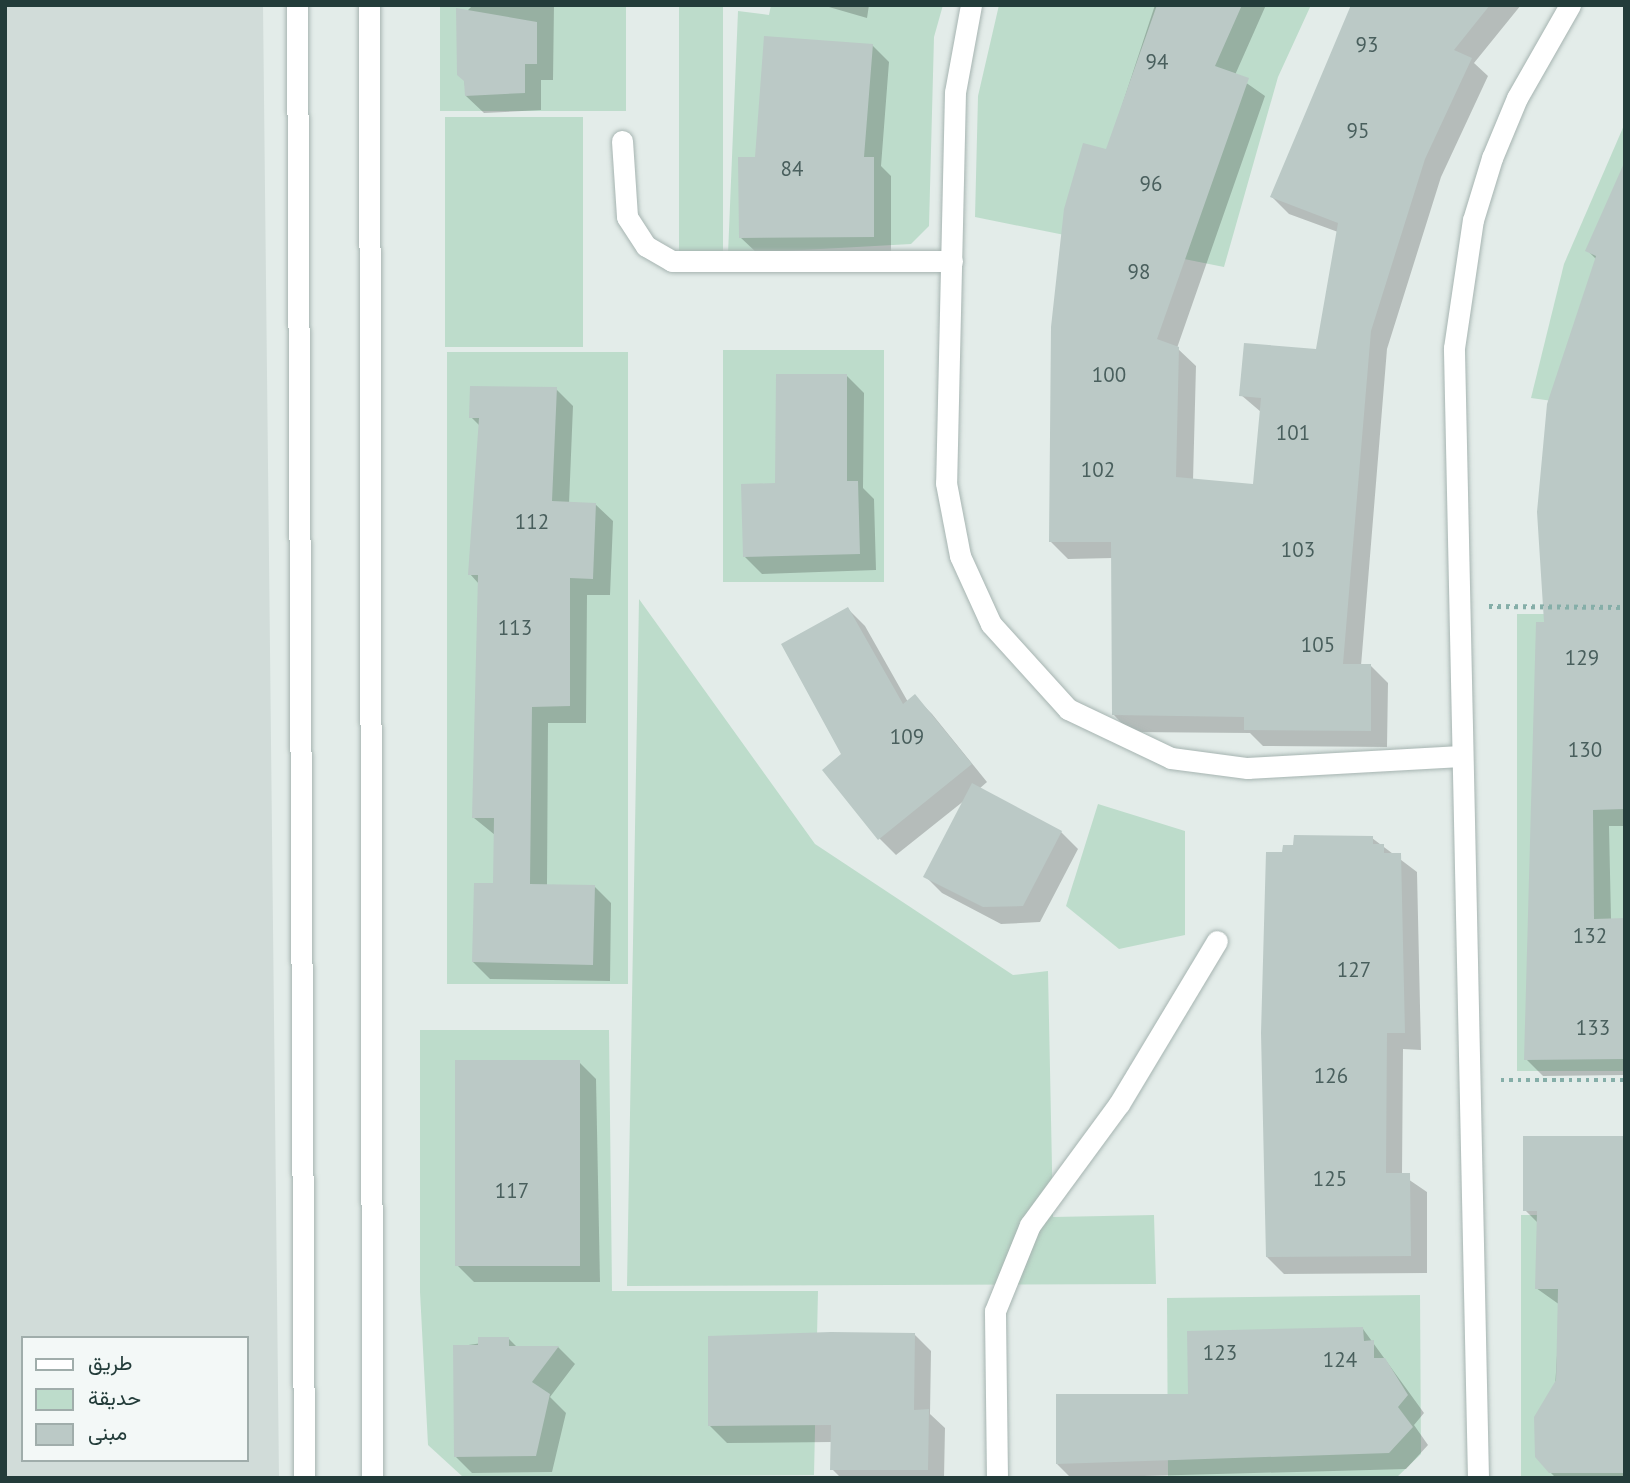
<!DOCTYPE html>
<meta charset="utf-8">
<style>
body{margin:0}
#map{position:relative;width:1630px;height:1483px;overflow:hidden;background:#e3ece9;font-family:"PT Sans",Vazirmatn,sans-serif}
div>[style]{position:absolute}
.built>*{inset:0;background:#d1dcd9}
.green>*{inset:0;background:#bddccb;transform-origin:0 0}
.shadow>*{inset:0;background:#0003}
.building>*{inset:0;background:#bbc9c6;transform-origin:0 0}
.path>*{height:4.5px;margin-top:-2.25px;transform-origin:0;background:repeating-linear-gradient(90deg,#85aea8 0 3.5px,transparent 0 8.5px)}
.roads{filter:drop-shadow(0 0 2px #a6b4b1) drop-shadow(0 0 2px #a6b4b1)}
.service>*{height:21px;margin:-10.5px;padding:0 10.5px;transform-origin:10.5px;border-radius:10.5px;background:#fff}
.minor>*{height:21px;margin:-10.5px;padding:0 10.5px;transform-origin:10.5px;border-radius:10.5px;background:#fff}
.tertiary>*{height:21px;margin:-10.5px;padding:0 10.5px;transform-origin:10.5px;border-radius:10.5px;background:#fff}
span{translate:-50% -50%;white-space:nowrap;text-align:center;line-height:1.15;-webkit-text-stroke:5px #f3f8f7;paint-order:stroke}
.number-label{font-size:21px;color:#495f5d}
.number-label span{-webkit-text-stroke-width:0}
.frame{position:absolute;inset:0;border:7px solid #233c3a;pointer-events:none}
.legend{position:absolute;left:21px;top:1336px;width:228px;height:126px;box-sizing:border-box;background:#f3f8f7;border:2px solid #a0adab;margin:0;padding:9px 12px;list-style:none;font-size:21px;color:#233c3a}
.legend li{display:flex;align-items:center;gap:14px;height:35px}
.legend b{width:35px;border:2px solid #a0adab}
</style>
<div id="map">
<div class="built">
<i style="clip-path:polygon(evenodd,5px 5px,263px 5px,279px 1478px,5px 1478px,5px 5px,23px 1338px,247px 1338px,247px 1460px,23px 1460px,23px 1338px)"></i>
</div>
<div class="green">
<i style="left:440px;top:5px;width:186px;height:106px"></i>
<i style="left:679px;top:5px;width:44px;height:255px"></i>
<i style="clip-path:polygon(771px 5px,943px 5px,934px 37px,929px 226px,911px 244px,728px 254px,738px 11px,769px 15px)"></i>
<i style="clip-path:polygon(999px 5px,1311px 5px,1278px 77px,1224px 267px,975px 217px,978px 96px)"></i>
<i style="left:583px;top:117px;width:230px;height:138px;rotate:90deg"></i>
<i style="clip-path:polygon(1625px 123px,1625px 411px,1531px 398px,1564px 264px)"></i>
<i style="left:723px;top:350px;width:161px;height:232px"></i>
<i style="left:628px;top:352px;width:632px;height:181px;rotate:90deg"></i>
<i style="clip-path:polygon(639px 599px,815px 844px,1013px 975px,1048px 971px,1053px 1217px,1154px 1215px,1156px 1284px,627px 1286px)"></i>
<i style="left:1625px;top:614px;width:457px;height:108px;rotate:90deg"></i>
<i style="clip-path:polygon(1098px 804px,1185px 831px,1185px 935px,1119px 949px,1066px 906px)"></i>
<i style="clip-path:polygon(420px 1030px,609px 1030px,612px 1291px,818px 1291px,814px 1475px,463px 1477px,428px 1445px,420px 1292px)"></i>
<i style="left:1521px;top:1215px;width:104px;height:263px"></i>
<i style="clip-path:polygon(1420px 1295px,1421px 1454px,1396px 1478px,1168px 1478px,1167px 1298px)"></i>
</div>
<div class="shadow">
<i style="clip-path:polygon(473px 5px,554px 5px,553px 80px,541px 80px,541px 110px,484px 113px,466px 96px,458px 20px)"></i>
<i style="clip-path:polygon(822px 5px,869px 5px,867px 18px)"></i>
<i style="clip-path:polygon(1155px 5px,1266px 5px,1235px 75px,1265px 96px,1177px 348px,1196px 366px,1193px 481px,1255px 486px,1261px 412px,1241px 395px,1318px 351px,1338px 232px,1289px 214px,1272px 197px,1412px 5px,1521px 5px,1474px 63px,1488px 76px,1441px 177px,1387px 349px,1361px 666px,1371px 666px,1388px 683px,1387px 747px,1263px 746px,1250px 733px,1130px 732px,1113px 714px,1113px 558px,1068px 559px,1051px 542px,1107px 151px)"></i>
<i style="clip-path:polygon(872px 45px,889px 62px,881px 166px,891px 176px,891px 253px,758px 254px,740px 237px,757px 159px)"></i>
<i style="clip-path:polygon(1625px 165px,1625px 826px,1609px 826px,1611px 920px,1625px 920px,1625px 1075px,1543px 1076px,1526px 1059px,1546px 624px,1597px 260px,1587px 250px)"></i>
<i style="clip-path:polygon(847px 376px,864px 393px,863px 488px,874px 499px,876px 570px,762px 574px,745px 557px,777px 485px)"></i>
<i style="clip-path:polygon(556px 389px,573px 406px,569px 504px,595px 504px,613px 521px,610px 595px,587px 595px,586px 723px,548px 723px,547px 886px,594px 886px,611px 903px,610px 981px,490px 979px,473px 962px,494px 885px,495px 835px,474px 818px,479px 584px,470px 574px,480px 426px,471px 417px)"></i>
<i style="clip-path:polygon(848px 609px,865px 626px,908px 702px,915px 697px,932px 714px,987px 782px,979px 789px,1061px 832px,1078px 849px,1040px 922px,1001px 924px,942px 893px,925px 876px,965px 800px,896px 855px,879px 838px,843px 754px)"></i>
<i style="clip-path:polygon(1372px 838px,1417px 872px,1421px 1050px,1403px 1049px,1402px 1175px,1427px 1192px,1427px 1273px,1284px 1274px,1267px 1257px,1284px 854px)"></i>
<i style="clip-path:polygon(579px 1062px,596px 1079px,600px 1282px,474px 1282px,457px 1265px)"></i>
<i style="clip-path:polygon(1625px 1138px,1625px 1478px,1556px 1478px,1550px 1472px,1560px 1305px,1536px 1288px,1538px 1223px,1525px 1210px)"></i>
<i style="clip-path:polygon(1363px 1329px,1424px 1413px,1414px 1425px,1428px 1445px,1406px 1469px,1071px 1478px,1057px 1464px,1190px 1396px)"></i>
<i style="clip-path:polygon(914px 1334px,931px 1351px,930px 1414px,945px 1428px,944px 1478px,841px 1478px,832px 1469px,832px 1442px,727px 1443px,710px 1426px)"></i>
<i style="clip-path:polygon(509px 1339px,518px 1348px,558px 1347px,575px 1364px,550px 1397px,566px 1413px,552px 1472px,472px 1473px,455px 1456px,455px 1347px)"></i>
</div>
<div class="building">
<i style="clip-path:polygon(1157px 5px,1242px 5px,1215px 66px,1249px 78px,1157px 339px,1179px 347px,1176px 477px,1253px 484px,1261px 398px,1239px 396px,1244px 343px,1316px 349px,1338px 223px,1270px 197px,1351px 5px,1490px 5px,1454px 50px,1472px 58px,1425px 159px,1371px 331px,1343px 664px,1371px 664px,1371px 731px,1244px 730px,1244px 717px,1112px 715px,1111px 542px,1049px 542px,1051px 327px,1064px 209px,1083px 143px,1106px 149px)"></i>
<i style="clip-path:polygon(456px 8px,537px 22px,537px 64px,525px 64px,525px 93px,465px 96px,464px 81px,457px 75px)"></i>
<i style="clip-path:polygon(764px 36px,873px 44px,864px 157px,874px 157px,874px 237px,739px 238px,738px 157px,755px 157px)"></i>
<i style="clip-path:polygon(1625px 161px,1625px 809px,1593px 810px,1594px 919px,1625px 918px,1625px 1059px,1524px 1060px,1536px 622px,1544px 622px,1537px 512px,1547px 404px,1596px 256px,1585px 251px)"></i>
<i style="clip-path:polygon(776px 374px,847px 374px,847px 481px,858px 481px,860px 554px,743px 557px,741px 484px,775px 483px)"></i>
<i style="clip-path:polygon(470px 386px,557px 387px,552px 501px,596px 503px,593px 579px,570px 578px,570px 706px,532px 707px,530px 884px,595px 885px,593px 965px,472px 962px,474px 883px,493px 883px,494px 818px,472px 818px,478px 575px,468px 575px,479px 418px,469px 418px)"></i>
<i style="clip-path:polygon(848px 607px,903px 704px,915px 694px,972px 764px,878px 840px,822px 770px,841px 754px,781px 644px)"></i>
<i style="clip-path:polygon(972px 783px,1062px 831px,1023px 906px,983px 907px,923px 877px)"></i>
<i style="clip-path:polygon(1294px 835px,1373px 836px,1373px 844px,1384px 844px,1384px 853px,1401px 853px,1405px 1033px,1387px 1033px,1386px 1173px,1410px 1173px,1411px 1256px,1266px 1257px,1261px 1033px,1266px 852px,1282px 852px,1283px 845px,1293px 845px)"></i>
<i style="left:455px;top:1060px;width:125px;height:206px"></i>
<i style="clip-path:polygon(1523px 1136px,1625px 1136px,1625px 1473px,1549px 1473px,1535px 1457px,1534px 1417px,1556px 1380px,1558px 1289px,1535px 1289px,1537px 1211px,1523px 1211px)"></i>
<i style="clip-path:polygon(1363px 1327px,1364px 1341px,1374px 1340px,1374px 1358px,1385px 1358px,1408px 1395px,1398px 1407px,1413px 1427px,1389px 1453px,1056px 1464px,1056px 1394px,1188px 1394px,1187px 1331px)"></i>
<i style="clip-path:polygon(831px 1332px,915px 1333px,914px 1410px,929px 1409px,928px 1470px,830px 1470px,831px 1425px,708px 1426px,708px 1336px)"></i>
<i style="clip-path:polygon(478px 1337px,509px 1337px,509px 1346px,559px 1346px,532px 1382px,550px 1394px,536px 1456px,454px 1457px,453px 1345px,478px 1345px)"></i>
</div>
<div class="path">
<i style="left:1489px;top:606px;width:136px;rotate:0.4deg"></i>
<i style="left:1501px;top:1080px;width:124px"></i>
</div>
<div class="roads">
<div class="service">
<i style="left:622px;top:141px;width:76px;rotate:86.2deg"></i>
<i style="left:627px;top:217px;width:35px;rotate:57deg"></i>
<i style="left:646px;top:246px;width:30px;rotate:30deg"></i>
<i style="left:672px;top:261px;width:280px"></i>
<i style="left:997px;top:1478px;width:167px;rotate:-90.7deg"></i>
<i style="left:995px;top:1311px;width:93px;rotate:-67.9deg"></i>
<i style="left:1030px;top:1225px;width:150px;rotate:-53.7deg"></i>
<i style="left:1119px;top:1104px;width:190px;rotate:-59deg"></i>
</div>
<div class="minor">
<i style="left:971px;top:5px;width:88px;rotate:100.4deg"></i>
<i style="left:955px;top:92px;width:391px;rotate:91.3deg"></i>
<i style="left:946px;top:483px;width:74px;rotate:79.1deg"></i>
<i style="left:960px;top:556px;width:75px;rotate:65.5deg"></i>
<i style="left:991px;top:624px;width:115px;rotate:47.8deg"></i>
<i style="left:1068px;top:709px;width:114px;rotate:25.4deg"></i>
<i style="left:1171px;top:758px;width:77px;rotate:7.5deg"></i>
<i style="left:1247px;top:768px;width:214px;rotate:-3.2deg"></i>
<i style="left:1478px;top:1478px;width:1130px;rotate:-91.22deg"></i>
<i style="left:1454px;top:348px;width:129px;rotate:-81.6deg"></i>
<i style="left:1473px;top:220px;width:65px;rotate:-73deg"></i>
<i style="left:1492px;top:158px;width:65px;rotate:-67.4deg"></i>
<i style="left:1517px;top:98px;width:107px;rotate:-60.3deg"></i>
</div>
<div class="tertiary">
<i style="left:297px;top:5px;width:1473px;rotate:89.73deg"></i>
<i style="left:369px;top:5px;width:1473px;rotate:89.88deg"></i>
</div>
</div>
<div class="number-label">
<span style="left:1367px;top:45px">93</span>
<span style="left:1157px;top:62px">94</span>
<span style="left:1358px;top:131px">95</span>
<span style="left:792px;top:169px">84</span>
<span style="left:1151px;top:184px">96</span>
<span style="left:1139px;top:272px">98</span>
<span style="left:1109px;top:375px">100</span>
<span style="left:1293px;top:433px">101</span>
<span style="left:1098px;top:470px">102</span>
<span style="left:532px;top:522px">112</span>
<span style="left:1298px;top:550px">103</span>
<span style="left:515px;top:628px">113</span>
<span style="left:1318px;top:645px">105</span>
<span style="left:1582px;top:658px">129</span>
<span style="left:907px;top:737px">109</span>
<span style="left:1585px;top:750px">130</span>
<span style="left:1590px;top:936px">132</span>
<span style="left:1354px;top:970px">127</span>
<span style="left:1593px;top:1028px">133</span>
<span style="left:1331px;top:1076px">126</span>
<span style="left:1330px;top:1179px">125</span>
<span style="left:512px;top:1191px">117</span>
<span style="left:1220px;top:1353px">123</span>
<span style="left:1340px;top:1360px">124</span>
</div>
<div class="frame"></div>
<ul class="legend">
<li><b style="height:9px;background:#fff"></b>طريق</li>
<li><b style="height:19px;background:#bddccb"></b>حديقة</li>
<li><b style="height:19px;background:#bbc9c6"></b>مبنى</li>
</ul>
</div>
